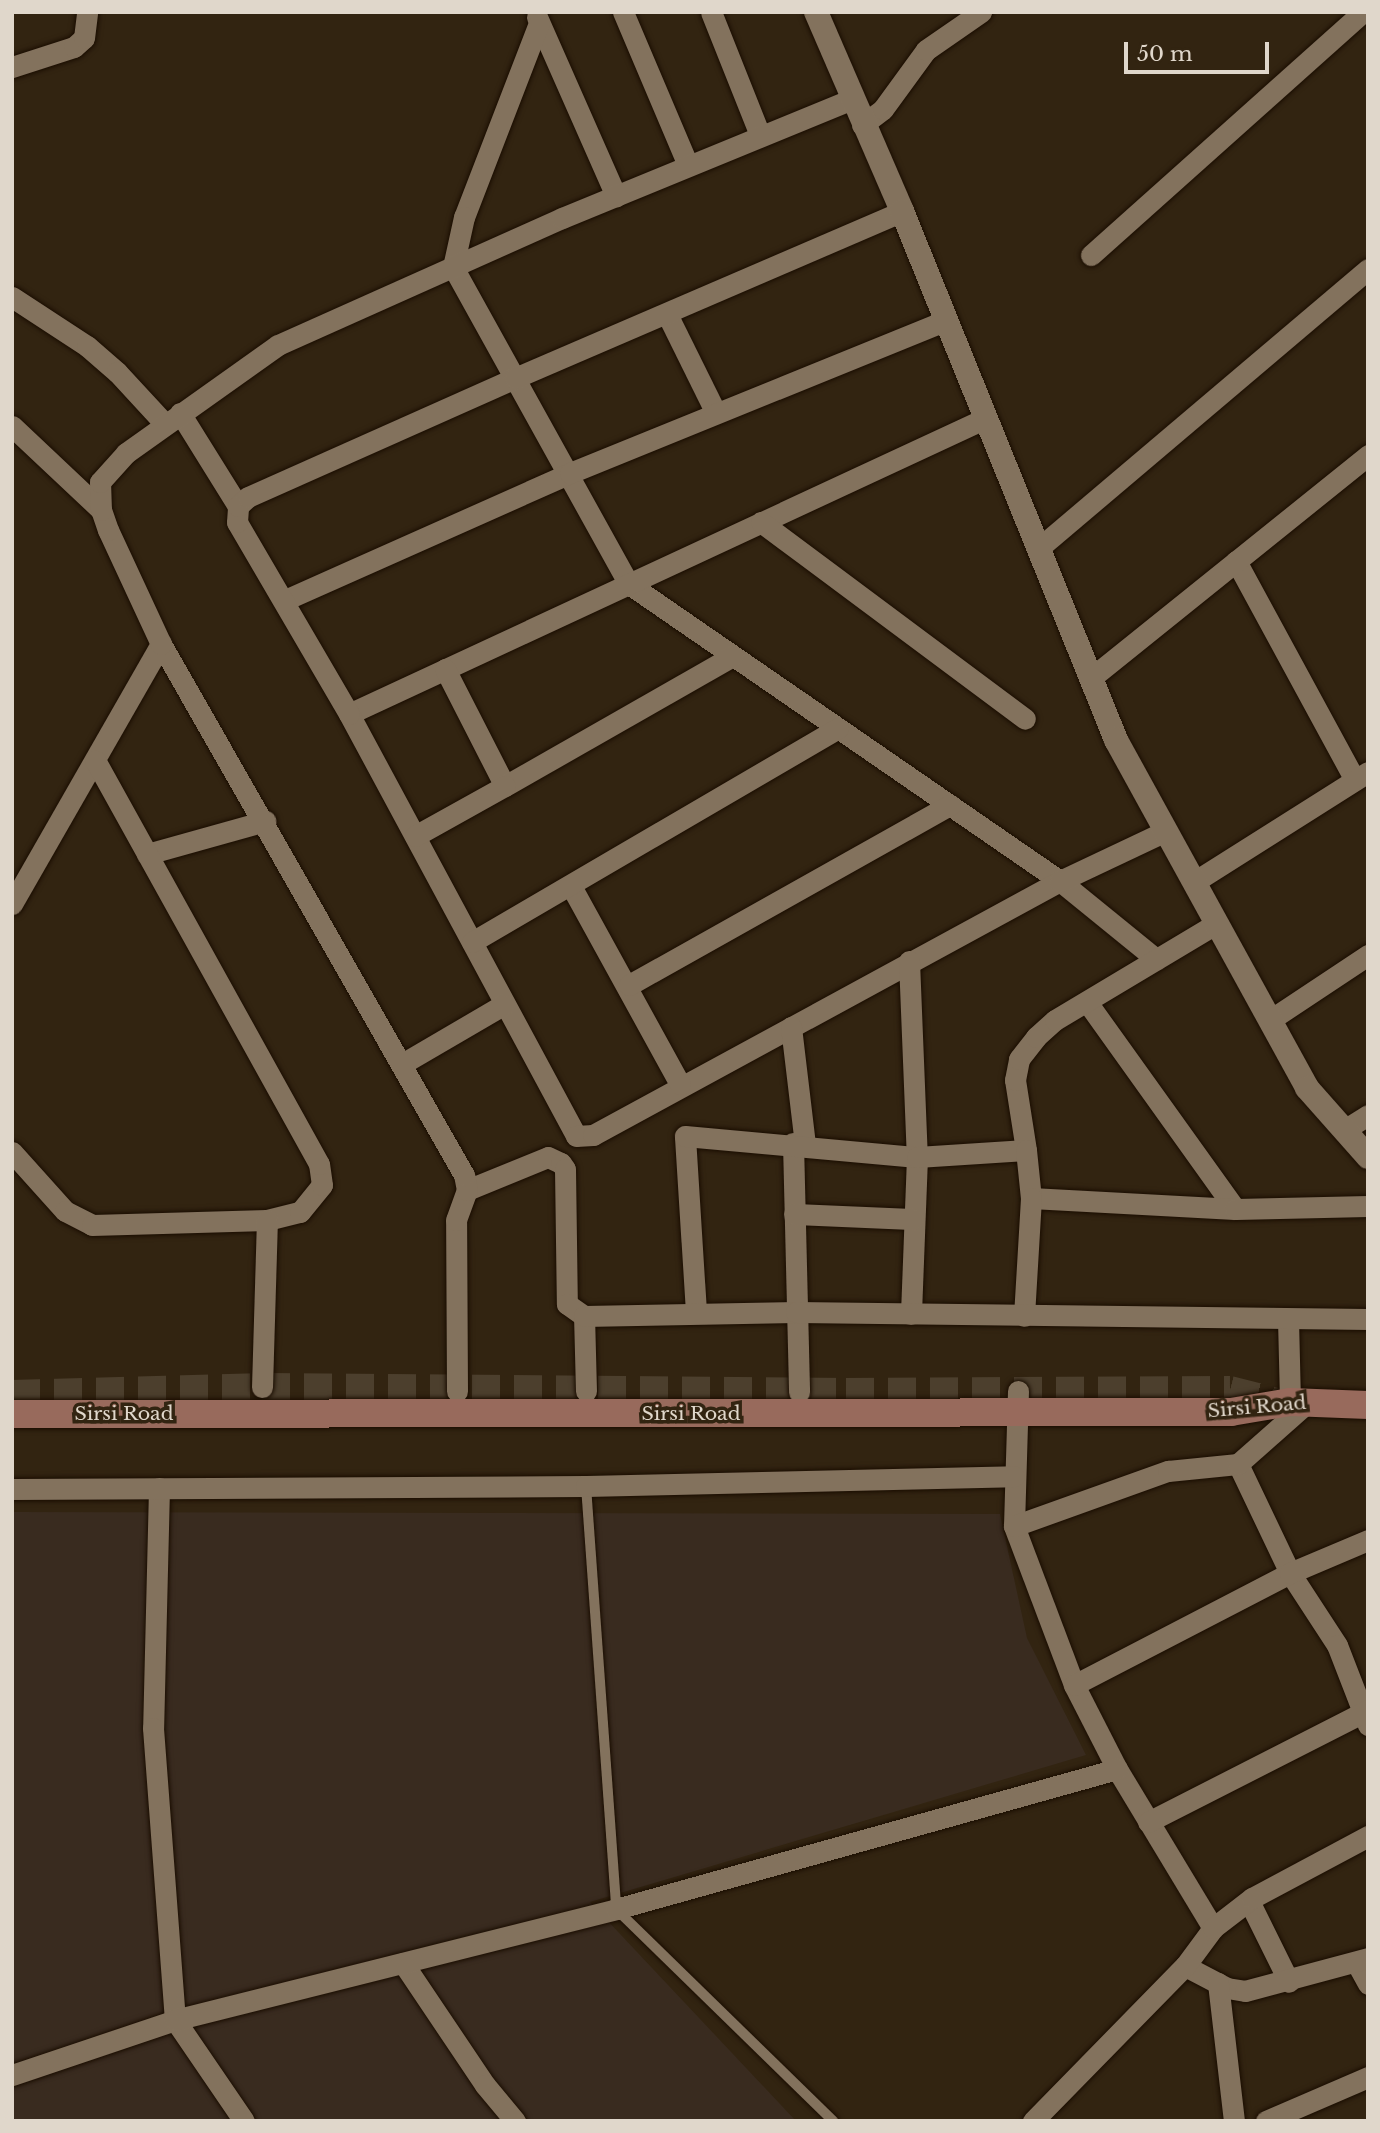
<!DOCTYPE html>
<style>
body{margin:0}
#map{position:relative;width:1380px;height:2133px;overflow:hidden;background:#322411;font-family:"Libre Baskerville",serif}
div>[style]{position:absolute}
.industrial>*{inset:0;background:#392b1f}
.secondary-tunnel>*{height:28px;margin-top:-14px;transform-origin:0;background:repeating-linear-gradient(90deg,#4c3f2d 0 28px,transparent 0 42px)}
.roads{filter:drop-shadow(0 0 2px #1a0d00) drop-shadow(0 0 2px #1a0d00)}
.service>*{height:10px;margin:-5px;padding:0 5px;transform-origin:5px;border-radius:5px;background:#83725d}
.minor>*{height:21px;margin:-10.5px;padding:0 10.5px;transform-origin:10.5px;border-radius:10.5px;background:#83725d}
.tertiary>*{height:24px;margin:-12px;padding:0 12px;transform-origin:12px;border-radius:12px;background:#83725d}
.secondary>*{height:28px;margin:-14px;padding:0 14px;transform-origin:14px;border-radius:14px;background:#986a5c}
span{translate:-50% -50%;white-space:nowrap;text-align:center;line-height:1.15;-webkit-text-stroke:7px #322411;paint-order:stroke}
.street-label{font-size:19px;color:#e0d7cb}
.frame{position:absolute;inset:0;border:14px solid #e0d7cb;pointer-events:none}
.scale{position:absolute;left:1124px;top:42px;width:145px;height:32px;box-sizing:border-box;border:4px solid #e0d7cb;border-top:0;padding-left:9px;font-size:21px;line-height:24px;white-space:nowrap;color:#e0d7cb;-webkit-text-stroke:5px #322411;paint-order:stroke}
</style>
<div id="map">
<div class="industrial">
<i style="clip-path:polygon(12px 1512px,1000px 1514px,1027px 1638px,1086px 1755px,590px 1902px,796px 2121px,12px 2121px)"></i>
</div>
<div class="secondary-tunnel">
<i style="left:12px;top:1394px;width:250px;rotate:-1.6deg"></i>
<i style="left:262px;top:1387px;width:584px;rotate:0.49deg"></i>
<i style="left:846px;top:1392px;width:384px;rotate:-0.3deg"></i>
<i style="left:1230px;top:1390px;width:53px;rotate:14.3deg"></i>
</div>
<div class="roads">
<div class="service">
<i style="left:586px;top:1486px;width:424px;rotate:85.9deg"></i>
<i style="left:616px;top:1909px;width:303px;rotate:44.3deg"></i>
</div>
<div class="minor">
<i style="left:623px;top:12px;width:166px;rotate:67deg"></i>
<i style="left:711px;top:12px;width:132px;rotate:68.3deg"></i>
<i style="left:537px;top:17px;width:196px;rotate:66.2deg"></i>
<i style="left:539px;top:23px;width:208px;rotate:111.1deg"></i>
<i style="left:464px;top:217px;width:51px;rotate:102.4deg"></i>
<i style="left:453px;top:267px;width:363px;rotate:61deg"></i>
<i style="left:629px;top:584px;width:523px;rotate:34.57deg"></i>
<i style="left:1060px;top:881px;width:124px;rotate:39.1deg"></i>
<i style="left:12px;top:67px;width:65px;rotate:-17.9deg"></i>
<i style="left:74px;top:47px;width:13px;rotate:-42deg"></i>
<i style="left:84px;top:38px;width:26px;rotate:-83deg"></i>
<i style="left:862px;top:125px;width:26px;rotate:-37deg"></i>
<i style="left:883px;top:109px;width:73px;rotate:-53.9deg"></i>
<i style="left:926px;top:50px;width:67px;rotate:-34.6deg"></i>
<i style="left:1091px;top:255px;width:365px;rotate:-41.8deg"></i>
<i style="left:12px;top:297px;width:90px;rotate:33.2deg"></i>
<i style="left:87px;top:346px;width:40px;rotate:41deg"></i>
<i style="left:117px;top:372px;width:71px;rotate:47.3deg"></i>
<i style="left:667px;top:314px;width:110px;rotate:63.7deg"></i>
<i style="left:180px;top:413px;width:110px;rotate:58.1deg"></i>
<i style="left:986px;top:418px;width:702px;rotate:155.08deg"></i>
<i style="left:349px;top:714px;width:479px;rotate:61.7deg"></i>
<i style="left:576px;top:1136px;width:17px;rotate:-3deg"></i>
<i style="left:593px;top:1135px;width:532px;rotate:-28.54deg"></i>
<i style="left:1060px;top:881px;width:117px;rotate:-25.3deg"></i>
<i style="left:12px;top:426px;width:122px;rotate:43.3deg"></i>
<i style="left:761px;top:522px;width:329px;rotate:36.7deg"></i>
<i style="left:1039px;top:548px;width:431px;rotate:-40.3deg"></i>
<i style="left:1236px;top:561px;width:249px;rotate:61.5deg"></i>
<i style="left:285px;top:600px;width:312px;rotate:-24deg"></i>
<i style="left:570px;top:473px;width:406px;rotate:-22.1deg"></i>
<i style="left:445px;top:669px;width:131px;rotate:62.9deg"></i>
<i style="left:505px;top:786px;width:262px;rotate:-29.7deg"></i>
<i style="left:1091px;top:678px;width:356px;rotate:-38.8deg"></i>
<i style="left:349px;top:714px;width:222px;rotate:-120.3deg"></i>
<i style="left:237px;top:522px;width:16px;rotate:-86deg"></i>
<i style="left:238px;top:506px;width:13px;rotate:-42deg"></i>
<i style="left:248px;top:497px;width:292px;rotate:-24deg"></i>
<i style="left:515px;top:378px;width:421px;rotate:-23.3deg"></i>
<i style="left:415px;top:836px;width:103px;rotate:-29.1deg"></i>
<i style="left:147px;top:854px;width:123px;rotate:-15.6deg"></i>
<i style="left:1194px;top:882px;width:206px;rotate:-32.3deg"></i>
<i style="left:571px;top:886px;width:226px;rotate:61.2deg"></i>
<i style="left:12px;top:904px;width:300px;rotate:-60.2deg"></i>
<i style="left:472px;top:942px;width:424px;rotate:-30.3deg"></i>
<i style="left:909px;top:961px;width:196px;rotate:87.7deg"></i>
<i style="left:917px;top:1157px;width:157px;rotate:92.2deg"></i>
<i style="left:629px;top:985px;width:368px;rotate:-29.3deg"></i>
<i style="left:1087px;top:1002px;width:254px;rotate:54.4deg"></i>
<i style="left:1270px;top:1020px;width:118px;rotate:-33.6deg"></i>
<i style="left:791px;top:1027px;width:119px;rotate:83.2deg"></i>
<i style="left:402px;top:1064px;width:117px;rotate:-30.3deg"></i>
<i style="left:1344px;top:1130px;width:28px;rotate:-32deg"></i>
<i style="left:793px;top:1143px;width:249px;rotate:88.6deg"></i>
<i style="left:1026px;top:1150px;width:71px;rotate:-98.9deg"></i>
<i style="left:1015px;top:1080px;width:21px;rotate:-79deg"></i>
<i style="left:1019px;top:1059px;width:28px;rotate:-52deg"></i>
<i style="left:1036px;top:1037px;width:25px;rotate:-42deg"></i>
<i style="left:1055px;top:1020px;width:189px;rotate:-30.9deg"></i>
<i style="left:12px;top:1152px;width:79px;rotate:48.1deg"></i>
<i style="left:65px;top:1211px;width:30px;rotate:27deg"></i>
<i style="left:92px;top:1225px;width:175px;rotate:-1.6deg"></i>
<i style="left:267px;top:1220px;width:34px;rotate:-14deg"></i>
<i style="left:300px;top:1212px;width:35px;rotate:-51deg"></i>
<i style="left:322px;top:1185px;width:21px;rotate:-98deg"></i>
<i style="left:319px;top:1164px;width:461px;rotate:-119deg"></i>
<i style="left:467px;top:1190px;width:87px;rotate:-22.2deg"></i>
<i style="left:548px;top:1157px;width:14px;rotate:25deg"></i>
<i style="left:561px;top:1163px;width:7px;rotate:56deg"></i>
<i style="left:565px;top:1169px;width:135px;rotate:89.2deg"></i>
<i style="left:567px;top:1304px;width:21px;rotate:35deg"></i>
<i style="left:1031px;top:1198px;width:204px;rotate:3.1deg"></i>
<i style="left:1235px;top:1209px;width:133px;rotate:-1.3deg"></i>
<i style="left:794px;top:1214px;width:119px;rotate:2.4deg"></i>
<i style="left:696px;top:1312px;width:176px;rotate:-93.6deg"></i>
<i style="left:685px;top:1136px;width:233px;rotate:5.2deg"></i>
<i style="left:917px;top:1157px;width:109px;rotate:-3.7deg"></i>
<i style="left:1026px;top:1150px;width:48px;rotate:84.1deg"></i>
<i style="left:1031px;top:1198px;width:118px;rotate:93.4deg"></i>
<i style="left:1288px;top:1319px;width:83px;rotate:88.6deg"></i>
<i style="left:262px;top:1387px;width:167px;rotate:-88.3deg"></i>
<i style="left:457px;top:1391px;width:171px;rotate:-90.3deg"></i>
<i style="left:456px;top:1220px;width:32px;rotate:-70deg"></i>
<i style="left:467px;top:1190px;width:15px;rotate:-101deg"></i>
<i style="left:464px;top:1175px;width:611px;rotate:-119.71deg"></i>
<i style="left:161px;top:644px;width:126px;rotate:-114.9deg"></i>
<i style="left:108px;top:530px;width:21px;rotate:-109deg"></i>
<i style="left:101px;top:510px;width:28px;rotate:-92deg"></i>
<i style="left:100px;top:482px;width:39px;rotate:-48deg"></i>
<i style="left:126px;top:453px;width:186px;rotate:-35.4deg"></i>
<i style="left:278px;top:345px;width:311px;rotate:-24.1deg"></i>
<i style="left:562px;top:218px;width:311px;rotate:-22.3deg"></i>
<i style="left:586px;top:1391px;width:75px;rotate:-91.5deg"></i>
<i style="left:584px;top:1316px;width:212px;rotate:-1.1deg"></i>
<i style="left:796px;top:1312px;width:572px;rotate:0.7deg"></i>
<i style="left:1018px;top:1391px;width:135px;rotate:91.7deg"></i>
<i style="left:1014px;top:1526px;width:170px;rotate:69.3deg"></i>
<i style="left:1074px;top:1685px;width:94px;rotate:62.9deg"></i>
<i style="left:1117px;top:1769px;width:186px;rotate:58.9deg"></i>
<i style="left:1238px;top:1464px;width:121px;rotate:64.5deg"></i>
<i style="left:1290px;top:1573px;width:86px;rotate:56.9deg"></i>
<i style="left:1337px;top:1645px;width:86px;rotate:68.8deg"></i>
<i style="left:159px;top:1488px;width:240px;rotate:91.4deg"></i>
<i style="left:153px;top:1728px;width:293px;rotate:85.7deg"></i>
<i style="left:175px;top:2020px;width:122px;rotate:55.7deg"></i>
<i style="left:12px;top:1489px;width:574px;rotate:-0.3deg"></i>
<i style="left:586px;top:1486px;width:428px;rotate:-1.3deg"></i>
<i style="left:1014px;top:1526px;width:164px;rotate:-19.7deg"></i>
<i style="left:1168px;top:1471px;width:70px;rotate:-5.7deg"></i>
<i style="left:1238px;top:1464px;width:94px;rotate:-41.5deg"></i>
<i style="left:1074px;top:1685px;width:243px;rotate:-27.4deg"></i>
<i style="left:1290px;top:1573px;width:85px;rotate:-22.9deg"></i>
<i style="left:1148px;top:1822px;width:247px;rotate:-27deg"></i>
<i style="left:1249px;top:1901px;width:90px;rotate:63.7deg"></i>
<i style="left:1356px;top:1962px;width:25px;rotate:61deg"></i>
<i style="left:403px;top:1963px;width:147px;rotate:56.1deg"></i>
<i style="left:485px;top:2085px;width:47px;rotate:50.2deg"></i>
<i style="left:1185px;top:1966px;width:47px;rotate:27.6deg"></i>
<i style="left:1227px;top:1988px;width:18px;rotate:9deg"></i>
<i style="left:1245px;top:1991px;width:127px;rotate:-15deg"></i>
<i style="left:1218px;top:1983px;width:139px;rotate:83.4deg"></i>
<i style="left:12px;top:2075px;width:172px;rotate:-18.6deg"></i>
<i style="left:175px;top:2020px;width:455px;rotate:-14.1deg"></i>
<i style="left:616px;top:1909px;width:520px;rotate:-15.61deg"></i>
<i style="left:1033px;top:2121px;width:217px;rotate:-45.6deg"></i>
<i style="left:1185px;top:1966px;width:47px;rotate:-53.6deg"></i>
<i style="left:1213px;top:1928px;width:49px;rotate:-37.6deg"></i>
<i style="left:1252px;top:1898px;width:132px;rotate:-28.1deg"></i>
<i style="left:1266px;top:2121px;width:111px;rotate:-23.3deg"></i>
</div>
<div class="tertiary">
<i style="left:816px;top:12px;width:217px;rotate:66.6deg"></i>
<i style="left:902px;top:211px;width:571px;rotate:67.97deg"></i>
<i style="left:1116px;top:740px;width:397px;rotate:61.2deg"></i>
<i style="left:1307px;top:1088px;width:92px;rotate:48.5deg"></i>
</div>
<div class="secondary">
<i style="left:12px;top:1414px;width:1219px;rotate:-0.09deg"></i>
<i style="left:1231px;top:1412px;width:60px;rotate:-9.6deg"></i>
<i style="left:1290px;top:1402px;width:78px;rotate:2.2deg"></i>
</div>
</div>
<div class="street-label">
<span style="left:1257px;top:1407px;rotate:-5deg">Sirsi Road</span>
<span style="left:124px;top:1414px">Sirsi Road</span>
<span style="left:691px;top:1414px">Sirsi Road</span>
</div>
<div class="frame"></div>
<div class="scale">50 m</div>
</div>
